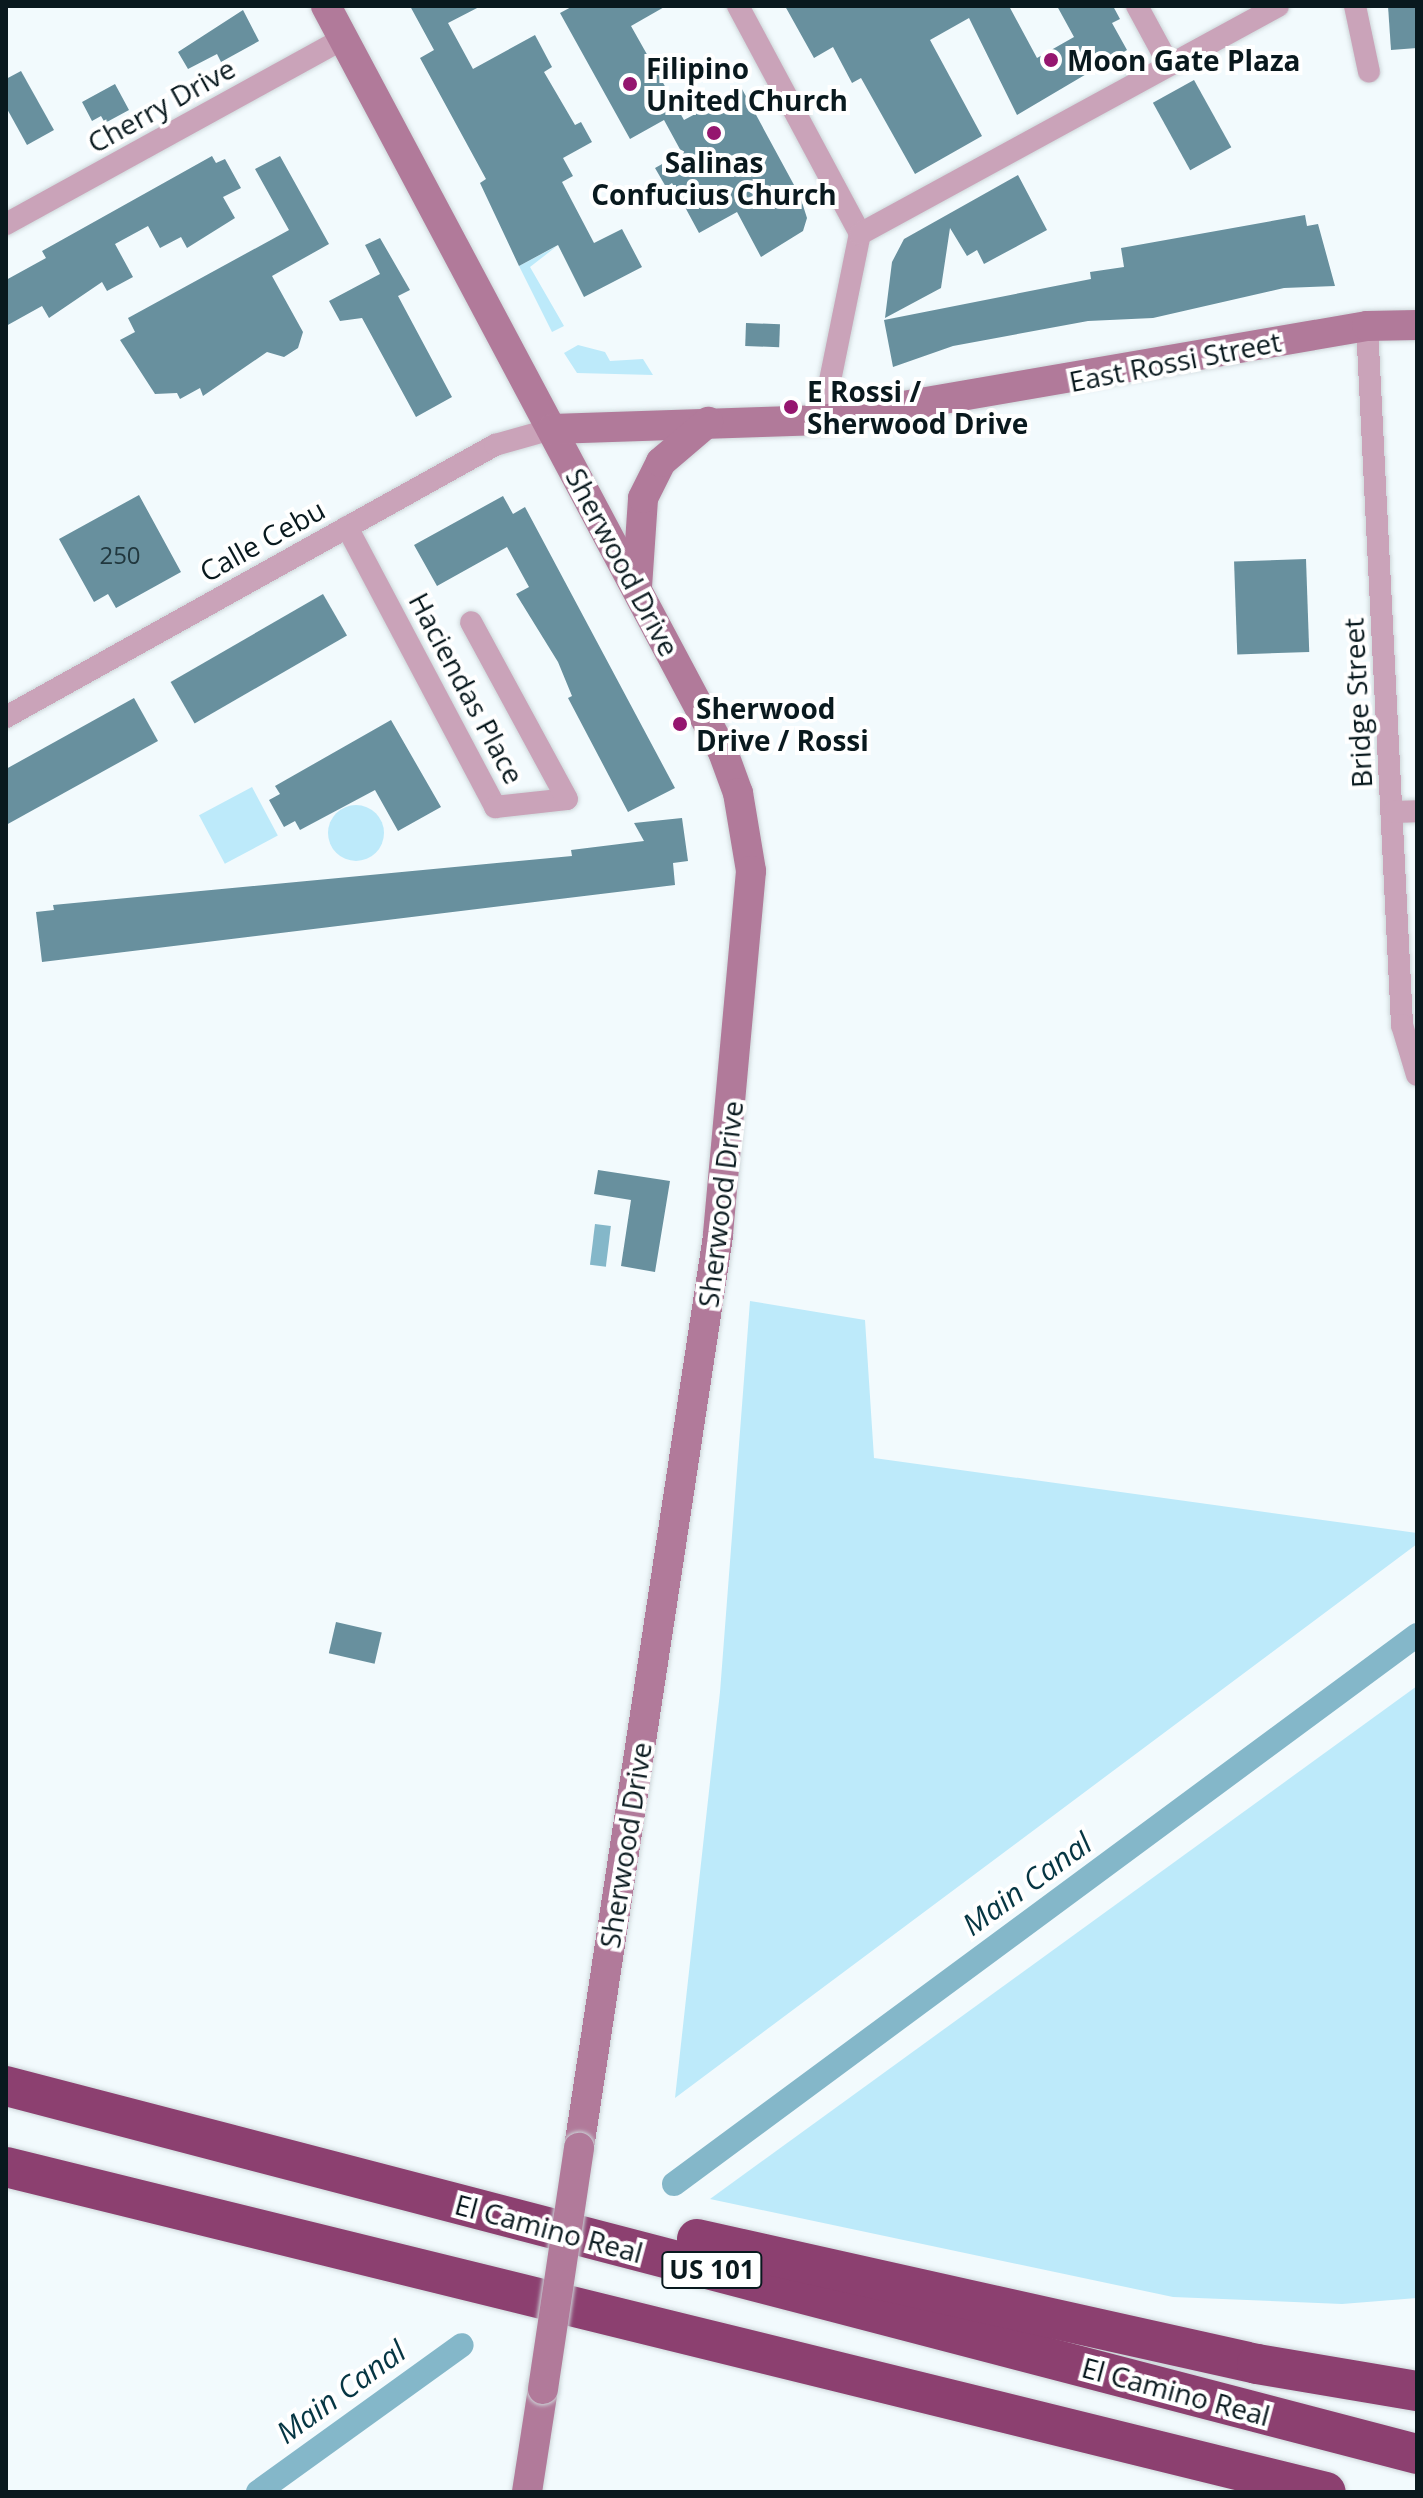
<!DOCTYPE html>
<style>
body{margin:0}
#map{position:relative;width:1423px;height:2498px;overflow:hidden;background:#f2fafd;font-family:"Open Sans",sans-serif}
div>[style]{position:absolute}
.green>*{inset:0;background:#bdeafa;transform-origin:0 0}
.round{border-radius:50%}
.water>*{inset:0;background:#84b7c9;transform-origin:0 0}
.canal>*{height:24px;margin:-12px;padding:0 12px;transform-origin:12px;border-radius:12px;background:#84b7c9}
.building>*{inset:0;background:#68909e;transform-origin:0 0}
.roads{filter:drop-shadow(0 0 2px #cdd6d9) drop-shadow(0 0 2px #cdd6d9)}
.street>*{height:22px;margin:-11px;padding:0 11px;transform-origin:11px;border-radius:11px;background:#caa3b9}
.secondary>*{height:30px;margin:-15px;padding:0 15px;transform-origin:15px;border-radius:15px;background:#b17a9a}
.highway>*{height:40px;margin:-20px;padding:0 20px;transform-origin:20px;border-radius:20px;background:#8c4070}
.bridges{filter:drop-shadow(0 0 2px #cdd6d9) drop-shadow(0 0 2px #cdd6d9)}
.secondary-bridge>*{height:30px;margin:-15px;padding:0 15px;transform-origin:15px;border-radius:15px;background:#b17a9a}
.dots>*{width:22px;height:22px;translate:-50% -50%;box-sizing:border-box;border:4px solid #fff;border-radius:50%}
span{translate:-50% -50%;white-space:nowrap;text-align:center;line-height:1.15;-webkit-text-stroke:8px #fff;paint-order:stroke}
.number-label{font-size:24px;color:#21373e}
.number-label span{-webkit-text-stroke-width:0}
.shield-label span{padding:2px 6px;background:#fff;border:2px solid;border-radius:6px;-webkit-text-stroke-width:0}
.shield-label{font-size:26px;color:#09191e;font-weight:700}
.poi-label{font-size:28px;color:#09191e;font-weight:700}
.left{translate:0 -50%;text-align:left}
.street-label{font-size:28px;color:#09191e}
.water-label{font-size:30px;color:#063643;font-style:italic}
.frame{position:absolute;inset:0;border:8px solid #09191e;pointer-events:none}
</style>
<div id="map">
<div class="green">
<i style="clip-path:polygon(557px 246px,530px 267px,564px 326px,552px 332px,519px 266px)"></i>
<i style="clip-path:polygon(578px 345px,605px 352px,610px 361px,643px 359px,653px 375px,577px 373px,564px 353px)"></i>
<i style="left:252px;top:787px;width:55px;height:60px;rotate:62deg"></i>
<i class="round" style="left:328px;top:805px;width:56px;height:56px"></i>
<i style="clip-path:polygon(750px 1301px,865px 1320px,874px 1458px,1417px 1533px,1417px 1544px,675px 2098px,720px 1692px)"></i>
<i style="clip-path:polygon(1417px 1686px,1417px 2298px,1342px 2304px,1173px 2297px,710px 2199px)"></i>
</div>
<div class="water">
<i style="left:595px;top:1224px;width:16px;height:41px;rotate:7deg"></i>
</div>
<div class="canal">
<i style="left:674px;top:2184px;width:924px;rotate:-36.46deg"></i>
<i style="left:258px;top:2492px;width:251px;rotate:-35.8deg"></i>
</div>
<div class="building">
<i style="clip-path:polygon(410px 6px,481px 6px,448px 23px,473px 69px,535px 35px,552px 67px,544px 72px,575px 125px,581px 122px,592px 142px,563px 158px,573px 176px,562px 182px,594px 243px,622px 229px,642px 267px,584px 297px,558px 245px,519px 266px,480px 183px,486px 179px,420px 58px,434px 50px)"></i>
<i style="clip-path:polygon(573px 6px,666px 6px,631px 26px,684px 120px,742px 89px,800px 196px,807px 218px,803px 231px,761px 257px,737px 212px,699px 233px,672px 183px,666px 187px,655px 168px,682px 153px,664px 120px,630px 139px,560px 13px)"></i>
<i style="clip-path:polygon(785px 6px,1009px 6px,1037px 58px,1074px 37px,1057px 6px,1113px 6px,1120px 19px,1112px 23px,1127px 50px,1017px 115px,969px 18px,930px 40px,982px 136px,915px 174px,861px 78px,852px 83px,833px 47px,814px 58px)"></i>
<i style="clip-path:polygon(1388px 6px,1417px 6px,1417px 48px,1391px 50px)"></i>
<i style="clip-path:polygon(243px 10px,259px 41px,221px 62px,217px 54px,188px 69px,178px 52px)"></i>
<i style="clip-path:polygon(21px 71px,54px 130px,27px 145px,6px 107px,6px 79px)"></i>
<i style="left:1194px;top:80px;width:77px;height:47px;rotate:61deg"></i>
<i style="clip-path:polygon(115px 84px,129px 110px,105px 123px,101px 116px,92px 121px,82px 102px)"></i>
<i style="clip-path:polygon(212px 156px,216px 163px,225px 159px,241px 188px,223px 197px,235px 218px,187px 248px,181px 237px,160px 248px,148px 226px,115px 244px,133px 277px,107px 291px,102px 282px,49px 318px,42px 306px,6px 326px,6px 280px,46px 258px,42px 251px)"></i>
<i style="clip-path:polygon(280px 156px,329px 244px,272px 276px,303px 332px,298px 348px,284px 357px,267px 352px,203px 396px,200px 388px,180px 399px,177px 393px,155px 394px,120px 340px,135px 332px,128px 318px,289px 230px,255px 169px)"></i>
<i style="clip-path:polygon(1018px 175px,1047px 230px,984px 264px,977px 250px,967px 256px,950px 228px,941px 288px,885px 318px,892px 262px,904px 239px)"></i>
<i style="clip-path:polygon(1305px 215px,1307px 226px,1318px 224px,1335px 286px,1284px 288px,1153px 318px,1088px 321px,953px 346px,893px 367px,884px 320px,1091px 279px,1090px 272px,1124px 267px,1121px 248px)"></i>
<i style="clip-path:polygon(380px 238px,410px 290px,398px 296px,452px 397px,416px 417px,362px 318px,340px 321px,329px 301px,380px 274px,365px 245px)"></i>
<i style="left:746px;top:323px;width:34px;height:23px;rotate:2deg"></i>
<i style="clip-path:polygon(139px 495px,181px 572px,116px 608px,108px 594px,94px 602px,59px 539px)"></i>
<i style="clip-path:polygon(503px 496px,513px 514px,525px 507px,675px 788px,628px 812px,568px 698px,572px 696px,558px 662px,516px 594px,529px 587px,507px 547px,437px 586px,414px 545px)"></i>
<i style="left:1306px;top:559px;width:93px;height:72px;rotate:88deg"></i>
<i style="left:323px;top:594px;width:48px;height:176px;rotate:60deg"></i>
<i style="clip-path:polygon(134px 698px,158px 741px,6px 825px,6px 769px)"></i>
<i style="clip-path:polygon(391px 720px,441px 807px,398px 831px,375px 790px,300px 830px,295px 821px,284px 827px,269px 800px,280px 794px,275px 786px)"></i>
<i style="clip-path:polygon(682px 818px,688px 861px,673px 863px,675px 885px,42px 962px,36px 912px,54px 910px,53px 905px,572px 856px,571px 850px,644px 841px,634px 823px)"></i>
<i style="clip-path:polygon(598px 1170px,670px 1181px,655px 1272px,621px 1266px,631px 1200px,594px 1194px)"></i>
<i style="left:336px;top:1622px;width:47px;height:32px;rotate:13deg"></i>
</div>
<div class="roads">
<div class="street">
<i style="left:738px;top:6px;width:259px;rotate:61.8deg"></i>
<i style="left:1137px;top:6px;width:65px;rotate:61.5deg"></i>
<i style="left:1355px;top:6px;width:67px;rotate:78deg"></i>
<i style="left:6px;top:224px;width:386px;rotate:-28.8deg"></i>
<i style="left:1367px;top:326px;width:700px;rotate:87.13deg"></i>
<i style="left:1402px;top:1025px;width:52px;rotate:73.3deg"></i>
<i style="left:822px;top:420px;width:190px;rotate:-78.5deg"></i>
<i style="left:860px;top:234px;width:476px;rotate:-28.6deg"></i>
<i style="left:347px;top:527px;width:317px;rotate:62.1deg"></i>
<i style="left:495px;top:807px;width:72px;rotate:-6.3deg"></i>
<i style="left:567px;top:799px;width:201px;rotate:-118.5deg"></i>
<i style="left:6px;top:717px;width:560px;rotate:-29.08deg"></i>
<i style="left:495px;top:445px;width:59px;rotate:-15.7deg"></i>
<i style="left:1393px;top:812px;width:24px;rotate:-2deg"></i>
</div>
<div class="secondary">
<i style="left:326px;top:6px;width:845px;rotate:61.98deg"></i>
<i style="left:723px;top:752px;width:44px;rotate:69.9deg"></i>
<i style="left:738px;top:793px;width:79px;rotate:80.5deg"></i>
<i style="left:751px;top:871px;width:366px;rotate:95.2deg"></i>
<i style="left:718px;top:1236px;width:923px;rotate:98.67deg"></i>
<i style="left:552px;top:429px;width:270px;rotate:-1.9deg"></i>
<i style="left:822px;top:420px;width:553px;rotate:-9.79deg"></i>
<i style="left:1367px;top:326px;width:50px;rotate:-1.1deg"></i>
<i style="left:637px;top:587px;width:89px;rotate:-86.1deg"></i>
<i style="left:643px;top:498px;width:40px;rotate:-63.4deg"></i>
<i style="left:661px;top:462px;width:62px;rotate:-40.4deg"></i>
<i style="left:527px;top:2492px;width:104px;rotate:-81.2deg"></i>
</div>
<div class="highway">
<i style="left:6px;top:2086px;width:1458px;rotate:14.62deg"></i>
<i style="left:6px;top:2167px;width:1359px;rotate:13.83deg"></i>
<i style="left:697px;top:2239px;width:574px;rotate:12.58deg"></i>
<i style="left:1257px;top:2364px;width:162px;rotate:9.6deg"></i>
</div>
</div>
<div class="bridges">
<div class="secondary-bridge">
<i style="left:543px;top:2389px;width:244px;rotate:-81.5deg"></i>
</div>
</div>
<div class="dots">
<i style="left:1051px;top:60px;background:#95166f"></i>
<i style="left:630px;top:84px;background:#95166f"></i>
<i style="left:714px;top:133px;background:#95166f"></i>
<i style="left:791px;top:407px;background:#95166f"></i>
<i style="left:680px;top:724px;background:#95166f"></i>
</div>
<div class="number-label">
<span style="left:120px;top:555px">250</span>
</div>
<div class="shield-label">
<span style="left:712px;top:2270px">US 101</span>
</div>
<div class="poi-label">
<span class="left" style="left:1067px;top:60px">Moon Gate Plaza</span>
<span class="left" style="left:646px;top:84px">Filipino<br>United Church</span>
<span style="left:714px;top:178px">Salinas<br>Confucius Church</span>
<span class="left" style="left:807px;top:407px">E Rossi /<br>Sherwood Drive</span>
<span class="left" style="left:696px;top:724px">Sherwood<br>Drive / Rossi</span>
</div>
<div class="street-label">
<span style="left:161px;top:105px;rotate:-29deg">Cherry Drive</span>
<span style="left:1175px;top:361px;rotate:-11deg">East Rossi Street</span>
<span style="left:262px;top:540px;rotate:-29deg">Calle Cebu</span>
<span style="left:623px;top:562px;rotate:62deg">Sherwood Drive</span>
<span style="left:467px;top:688px;rotate:62deg">Haciendas Place</span>
<span style="left:1357px;top:703px;rotate:-93deg">Bridge Street</span>
<span style="left:720px;top:1204px;rotate:-83deg">Sherwood Drive</span>
<span style="left:625px;top:1845px;rotate:-81deg">Sherwood Drive</span>
<span style="left:549px;top:2228px;rotate:15deg">El Camino Real</span>
<span style="left:1176px;top:2391px;rotate:15deg">El Camino Real</span>
</div>
<div class="water-label">
<span style="left:1027px;top:1884px;rotate:-36deg">Main Canal</span>
<span style="left:341px;top:2392px;rotate:-36deg">Main Canal</span>
</div>
<div class="frame"></div>
</div>
